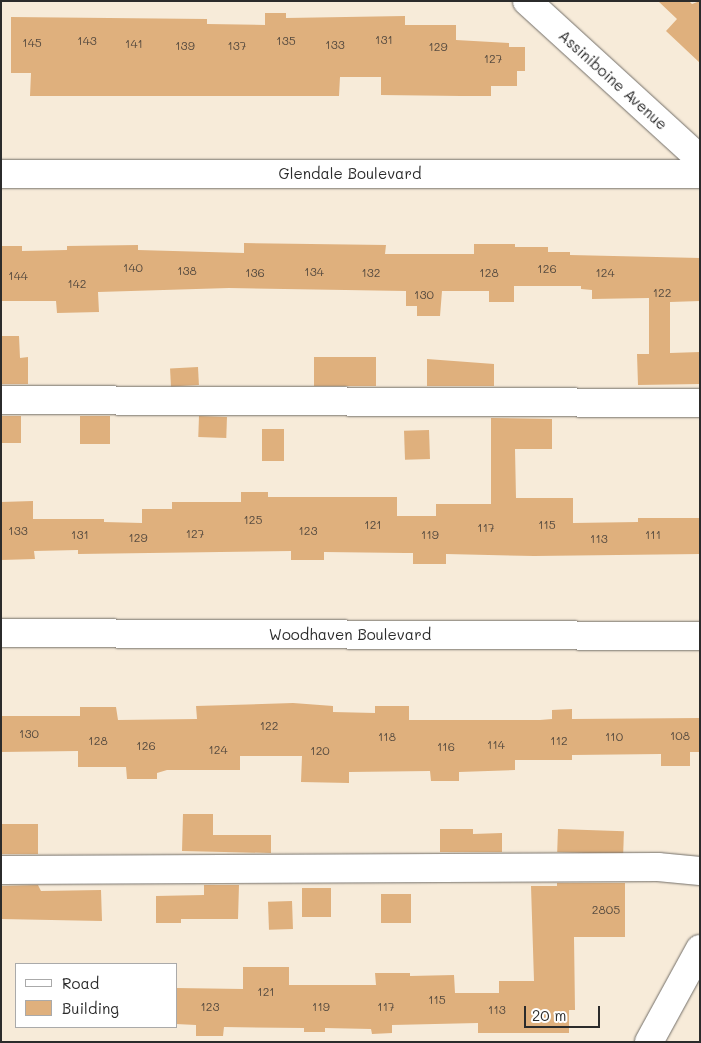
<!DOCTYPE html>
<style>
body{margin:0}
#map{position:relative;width:701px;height:1043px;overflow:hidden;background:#f7ebd9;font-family:Mali,sans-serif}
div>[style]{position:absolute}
.building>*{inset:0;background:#dfb07d;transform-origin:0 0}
.roads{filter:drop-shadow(0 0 1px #726e68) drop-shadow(0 0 1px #726e68)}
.minor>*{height:28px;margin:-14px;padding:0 14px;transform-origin:14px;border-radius:14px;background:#fff}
span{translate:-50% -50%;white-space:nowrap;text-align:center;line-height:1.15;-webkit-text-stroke:4px #fff;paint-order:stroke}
.number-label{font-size:12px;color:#584c40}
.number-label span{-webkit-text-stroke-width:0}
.street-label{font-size:15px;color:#2b2b2b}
.frame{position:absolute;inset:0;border:2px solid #2b2b2b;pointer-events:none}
.legend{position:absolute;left:15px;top:963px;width:162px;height:65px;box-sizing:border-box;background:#fff;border:1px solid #aaa;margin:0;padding:6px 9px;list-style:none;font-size:15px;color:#2b2b2b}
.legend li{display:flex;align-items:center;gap:10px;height:25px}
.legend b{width:25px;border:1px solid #aaa}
.scale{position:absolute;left:524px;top:1006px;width:76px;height:22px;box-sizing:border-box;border:2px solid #2b2b2b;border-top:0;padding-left:6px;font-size:15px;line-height:18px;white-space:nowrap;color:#2b2b2b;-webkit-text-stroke:4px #fff;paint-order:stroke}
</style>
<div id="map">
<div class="building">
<i style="clip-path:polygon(658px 1px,689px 1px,692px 4px,700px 1px,700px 63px,666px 31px,677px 19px)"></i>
<i style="clip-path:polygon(265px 13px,286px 13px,286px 18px,405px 16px,405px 25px,456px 25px,456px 40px,509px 43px,509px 47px,525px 47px,525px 71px,517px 71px,517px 86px,491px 86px,491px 96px,461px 96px,381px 95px,381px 77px,340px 77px,339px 96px,30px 96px,31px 73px,11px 73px,11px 17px,207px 19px,207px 24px,265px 25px)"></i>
<i style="clip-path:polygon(244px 243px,386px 245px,385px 254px,474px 254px,474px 244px,515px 244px,515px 247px,548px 247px,548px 252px,570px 252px,570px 255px,700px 258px,700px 301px,670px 302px,670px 353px,700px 352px,700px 384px,638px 385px,637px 354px,649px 354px,649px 298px,592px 299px,592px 290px,581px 289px,581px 286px,514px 286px,514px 302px,489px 302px,489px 291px,442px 291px,440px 316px,417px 316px,417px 306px,406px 306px,406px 291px,229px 288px,98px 292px,99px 312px,57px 313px,56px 301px,1px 301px,1px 246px,22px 246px,22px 251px,67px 250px,67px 246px,138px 245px,138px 250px,244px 253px)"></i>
<i style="clip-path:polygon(1px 336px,19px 336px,20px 358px,28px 357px,28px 384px,1px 384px)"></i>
<i style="left:376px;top:357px;width:29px;height:62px;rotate:90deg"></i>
<i style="clip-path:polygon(427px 359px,494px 364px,494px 386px,427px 386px)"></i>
<i style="left:198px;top:367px;width:18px;height:28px;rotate:87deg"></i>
<i style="left:1px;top:416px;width:20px;height:27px"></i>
<i style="left:80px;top:416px;width:30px;height:28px"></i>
<i style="left:199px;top:416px;width:28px;height:21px;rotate:2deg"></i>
<i style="clip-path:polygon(491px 418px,552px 419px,552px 449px,515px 449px,516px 498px,573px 498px,573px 523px,638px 522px,638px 518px,700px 518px,700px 554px,534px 556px,446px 554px,446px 564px,413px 564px,413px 553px,405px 553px,324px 552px,324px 560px,291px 560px,291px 551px,78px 554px,78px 550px,34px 551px,35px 559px,1px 560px,1px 502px,33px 501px,33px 519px,104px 519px,104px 522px,142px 523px,142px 509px,172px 509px,172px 502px,241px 502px,241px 492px,268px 492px,268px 497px,397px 497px,397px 516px,436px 516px,436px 504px,491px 504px)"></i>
<i style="left:284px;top:429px;width:32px;height:22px;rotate:90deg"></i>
<i style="left:429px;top:430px;width:29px;height:25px;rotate:88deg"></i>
<i style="clip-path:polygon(293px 703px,333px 706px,333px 712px,375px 713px,375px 706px,409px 706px,409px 720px,540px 720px,552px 719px,552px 710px,572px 709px,572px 719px,700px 718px,700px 752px,690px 752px,690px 766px,661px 766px,661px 754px,572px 755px,572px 760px,515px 760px,515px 770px,459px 772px,459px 781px,431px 781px,430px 771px,349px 772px,349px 783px,301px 782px,302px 756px,240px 756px,240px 770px,167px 770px,157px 773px,157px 779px,127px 779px,126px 767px,78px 767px,78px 751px,1px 752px,1px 716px,80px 716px,80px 707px,116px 707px,118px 720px,197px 719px,196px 706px)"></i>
<i style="clip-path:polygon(183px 814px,213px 814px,213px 835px,271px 835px,271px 853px,182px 851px)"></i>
<i style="left:1px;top:824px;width:37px;height:30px"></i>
<i style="clip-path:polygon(440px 829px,473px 829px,473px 834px,502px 833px,502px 852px,440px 852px)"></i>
<i style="left:558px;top:829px;width:66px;height:23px;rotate:2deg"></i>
<i style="clip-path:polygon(557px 883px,625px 883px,625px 937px,574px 937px,575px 1010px,569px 1010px,569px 1033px,478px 1033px,478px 1023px,392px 1025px,392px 1033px,372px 1034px,371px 1029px,325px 1028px,325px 1032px,304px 1032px,304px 1028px,224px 1027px,223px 1036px,196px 1036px,196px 1025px,176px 1024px,176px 988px,243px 989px,243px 967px,289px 967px,289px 985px,376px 985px,375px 973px,410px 973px,410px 976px,454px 975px,455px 993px,499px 993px,499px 981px,534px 981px,531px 886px,557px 886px)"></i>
<i style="clip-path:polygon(38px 885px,41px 891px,101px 890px,102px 921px,1px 919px,1px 886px)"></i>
<i style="clip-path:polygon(204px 885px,239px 885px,238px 919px,181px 919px,181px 923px,156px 923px,156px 896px,204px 895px)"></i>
<i style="left:302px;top:888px;width:29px;height:29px"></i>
<i style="left:381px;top:894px;width:30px;height:29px"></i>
<i style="left:292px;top:901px;width:28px;height:24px;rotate:88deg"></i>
</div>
<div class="roads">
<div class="minor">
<i style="left:527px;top:1px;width:234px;rotate:42.4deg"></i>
<i style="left:1px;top:174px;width:699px"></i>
<i style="left:1px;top:400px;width:699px;rotate:0.25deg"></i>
<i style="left:1px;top:633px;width:699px;rotate:0.25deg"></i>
<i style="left:1px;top:870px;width:657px;rotate:-0.26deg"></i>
<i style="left:658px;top:867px;width:42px;rotate:5.4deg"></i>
<i style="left:649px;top:1042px;width:106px;rotate:-61.3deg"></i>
</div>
</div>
<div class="number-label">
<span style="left:384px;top:40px">131</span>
<span style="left:87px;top:41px">143</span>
<span style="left:286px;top:41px">135</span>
<span style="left:32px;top:43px">145</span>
<span style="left:134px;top:44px">141</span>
<span style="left:335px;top:45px">133</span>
<span style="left:185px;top:46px">139</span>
<span style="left:237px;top:46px">137</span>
<span style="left:438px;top:47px">129</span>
<span style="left:493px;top:59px">127</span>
<span style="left:133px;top:268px">140</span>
<span style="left:547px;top:269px">126</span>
<span style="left:187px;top:271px">138</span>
<span style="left:314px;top:272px">134</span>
<span style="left:255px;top:273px">136</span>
<span style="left:371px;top:273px">132</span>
<span style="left:489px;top:273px">128</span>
<span style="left:605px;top:273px">124</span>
<span style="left:18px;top:276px">144</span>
<span style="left:77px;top:284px">142</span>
<span style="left:662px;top:293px">122</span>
<span style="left:424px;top:295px">130</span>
<span style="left:253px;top:520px">125</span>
<span style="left:373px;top:525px">121</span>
<span style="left:547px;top:525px">115</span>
<span style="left:486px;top:528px">117</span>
<span style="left:18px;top:531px">133</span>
<span style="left:308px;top:531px">123</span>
<span style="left:195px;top:534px">127</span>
<span style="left:80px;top:535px">131</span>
<span style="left:430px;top:535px">119</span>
<span style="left:653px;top:535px">111</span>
<span style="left:138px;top:538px">129</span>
<span style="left:599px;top:539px">113</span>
<span style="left:269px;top:726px">122</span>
<span style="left:29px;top:734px">130</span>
<span style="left:680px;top:736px">108</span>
<span style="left:387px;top:737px">118</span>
<span style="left:614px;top:737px">110</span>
<span style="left:98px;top:741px">128</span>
<span style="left:559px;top:741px">112</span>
<span style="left:496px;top:745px">114</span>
<span style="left:146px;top:746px">126</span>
<span style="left:446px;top:747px">116</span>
<span style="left:218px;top:750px">124</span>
<span style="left:320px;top:751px">120</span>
<span style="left:606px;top:910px">2805</span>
<span style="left:266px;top:992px">121</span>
<span style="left:437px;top:1000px">115</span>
<span style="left:210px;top:1007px">123</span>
<span style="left:321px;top:1007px">119</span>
<span style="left:386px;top:1007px">117</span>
<span style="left:497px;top:1010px">113</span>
</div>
<div class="street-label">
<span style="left:613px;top:80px;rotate:42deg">Assiniboine Avenue</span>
<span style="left:350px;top:174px">Glendale Boulevard</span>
<span style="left:350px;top:635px">Woodhaven Boulevard</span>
</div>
<div class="frame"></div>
<ul class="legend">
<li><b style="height:6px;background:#fff"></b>Road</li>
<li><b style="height:14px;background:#dfb07d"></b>Building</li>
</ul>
<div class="scale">20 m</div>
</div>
